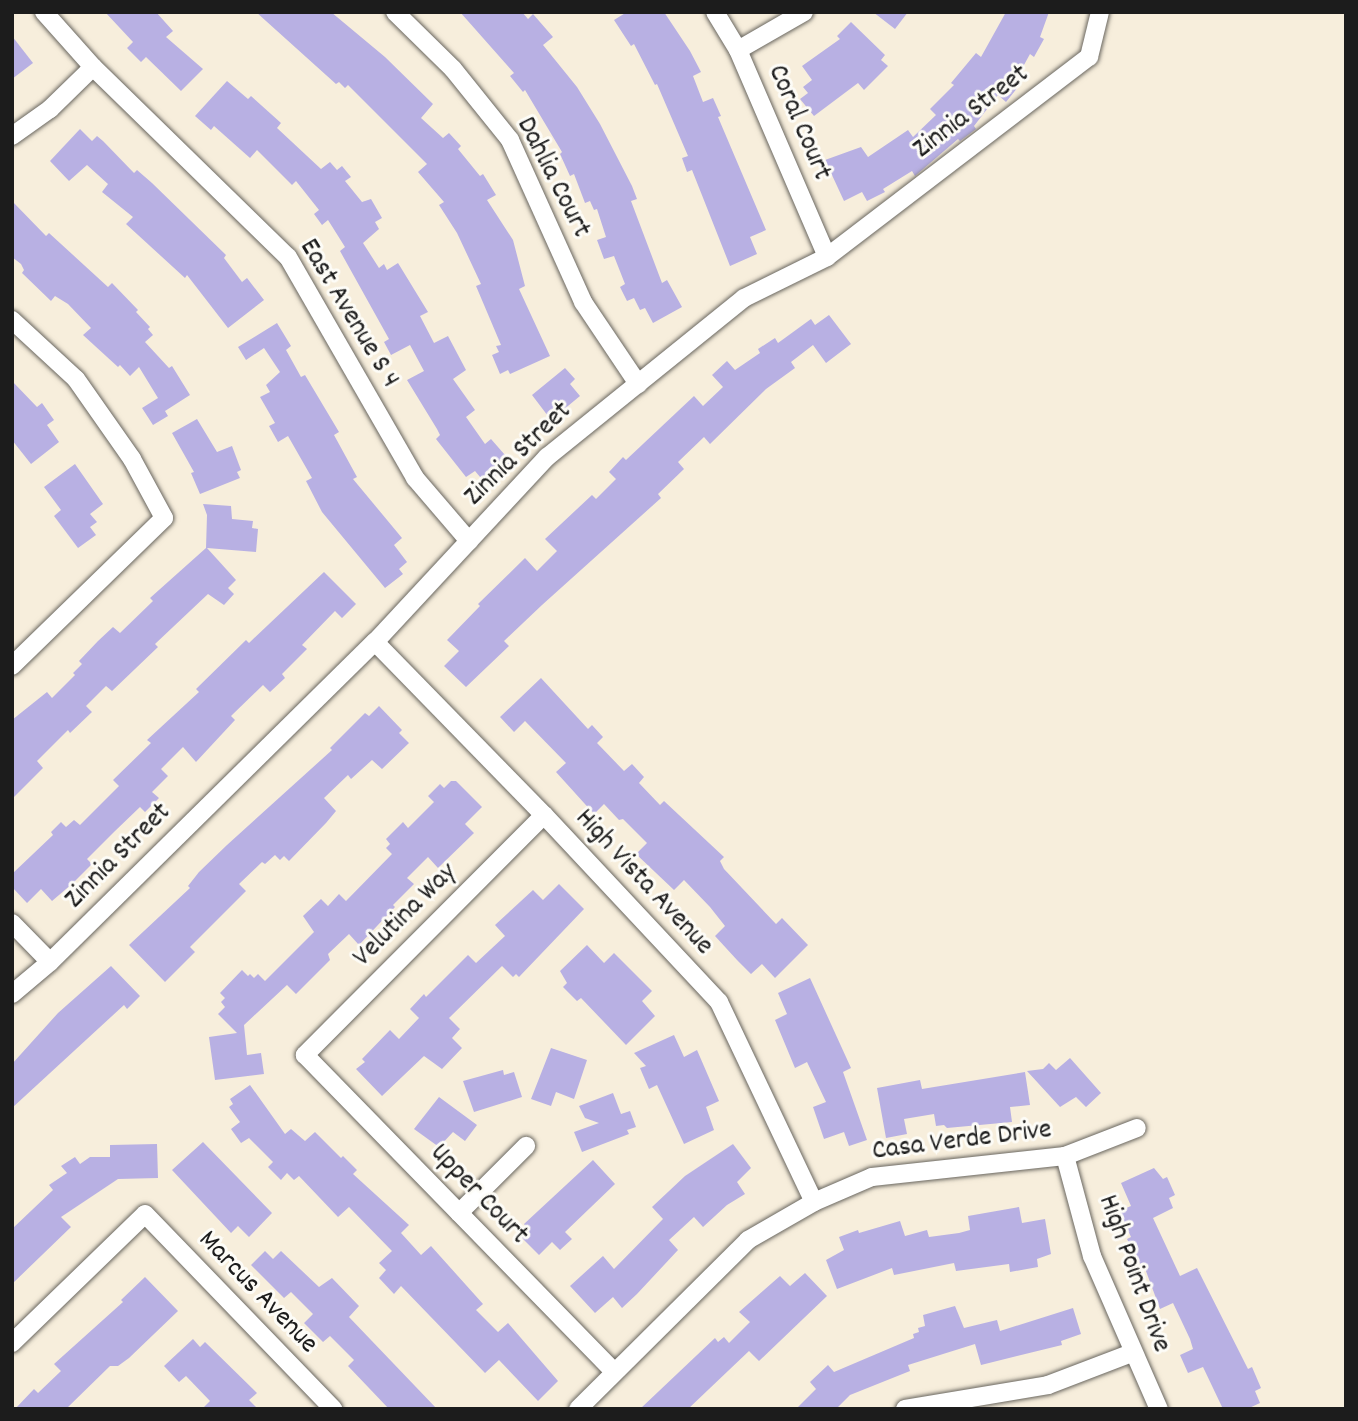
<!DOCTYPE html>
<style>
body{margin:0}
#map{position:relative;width:1358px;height:1421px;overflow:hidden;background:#f7eedc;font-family:Dekko,sans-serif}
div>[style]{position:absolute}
.building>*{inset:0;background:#b8b0e3}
.roads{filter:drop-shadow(0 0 2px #69665f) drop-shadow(0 0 2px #69665f)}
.minor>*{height:18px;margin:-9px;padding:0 9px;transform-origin:9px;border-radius:9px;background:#fff}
span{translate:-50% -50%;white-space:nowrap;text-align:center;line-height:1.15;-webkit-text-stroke:6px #fdfcf7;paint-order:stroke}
.street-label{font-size:28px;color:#1c1c1c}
.frame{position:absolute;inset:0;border:14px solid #1c1c1c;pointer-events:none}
</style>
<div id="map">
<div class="building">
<i style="clip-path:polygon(105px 12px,156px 12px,173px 31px,166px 37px,203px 69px,181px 91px,146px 57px,141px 62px,127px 48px,133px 42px)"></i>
<i style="clip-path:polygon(256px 12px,331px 12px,385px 57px,433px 104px,421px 118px,443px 138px,449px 133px,461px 146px,458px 149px,480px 176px,483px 174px,496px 195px,487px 200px,513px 240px,525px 286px,519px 289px,550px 356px,510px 374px,508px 370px,500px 374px,492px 355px,499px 352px,496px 346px,501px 345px,476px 286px,481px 284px,457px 233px,439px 205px,444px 202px,418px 172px,427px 164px,348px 85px,345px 88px,339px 82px,336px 84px)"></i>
<i style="clip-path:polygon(460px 12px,522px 12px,528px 19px,533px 14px,553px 37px,543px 45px,577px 87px,600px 124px,632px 186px,637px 199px,631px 201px,662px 283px,667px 280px,682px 307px,653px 323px,645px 308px,640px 310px,634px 298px,627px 301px,620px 287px,625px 284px,614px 256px,604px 259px,597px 240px,606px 237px,597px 209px,594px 210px,590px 201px,585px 203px,574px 174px,570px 176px,560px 154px,562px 152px,525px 90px,523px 92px,510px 76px,514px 73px)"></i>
<i style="clip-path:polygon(627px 12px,664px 12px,690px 51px,701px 72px,693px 76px,703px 102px,713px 98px,721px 116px,718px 117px,766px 230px,750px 237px,757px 254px,730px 266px,692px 170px,687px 172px,682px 158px,688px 156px,657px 84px,655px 85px,634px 44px,631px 46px,614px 20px)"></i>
<i style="clip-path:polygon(873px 12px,908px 12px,895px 29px)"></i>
<i style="clip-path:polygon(1006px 12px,1049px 12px,1040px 37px,1044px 39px,1034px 57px,1030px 54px,1014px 83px,1018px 87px,1006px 102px,998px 95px,974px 126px,976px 129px,960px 141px,958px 139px,915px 176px,912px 171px,883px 189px,885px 192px,867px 201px,862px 192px,844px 201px,825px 160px,861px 147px,868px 157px,908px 130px,913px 137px,936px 115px,930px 109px,954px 85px,951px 83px,976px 53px,981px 57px)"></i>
<i style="clip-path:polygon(851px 22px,885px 55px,881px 60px,888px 66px,864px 90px,858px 83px,814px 116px,800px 99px,808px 93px,803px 87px,812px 80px,802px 66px,840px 39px,837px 36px)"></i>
<i style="clip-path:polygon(12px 36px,33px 63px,12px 79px)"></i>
<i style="clip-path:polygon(227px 81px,248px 99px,251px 96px,281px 123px,277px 128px,321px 169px,330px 162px,337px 170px,342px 166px,351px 177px,345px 181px,362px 202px,371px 199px,382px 218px,375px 222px,379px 229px,363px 243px,379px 268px,384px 264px,387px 270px,398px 263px,428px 312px,420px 316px,434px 343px,448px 336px,466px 370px,453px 379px,475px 410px,466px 417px,485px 444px,491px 439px,511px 462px,486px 484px,475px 471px,466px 477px,436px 439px,440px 435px,437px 429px,407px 380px,424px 371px,410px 345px,391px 355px,384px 342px,389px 339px,340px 251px,345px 247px,328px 220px,322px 225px,314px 214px,319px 210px,296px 181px,292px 185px,257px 150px,250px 158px,214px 126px,211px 130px,195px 116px)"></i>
<i style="clip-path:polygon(80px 129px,92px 141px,97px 136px,103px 141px,134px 173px,137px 170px,152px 183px,226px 255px,224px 258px,242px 282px,247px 278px,264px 300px,228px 328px,187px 275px,185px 278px,126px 224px,133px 217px,102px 192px,108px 184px,87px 165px,69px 181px,50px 161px)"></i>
<i style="clip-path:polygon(12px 201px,46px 236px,49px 233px,108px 287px,112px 283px,138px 310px,136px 312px,150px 327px,148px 329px,153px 335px,145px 342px,169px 368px,172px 366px,190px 395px,165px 411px,168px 416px,153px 425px,142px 408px,158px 398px,139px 367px,130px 376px,120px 365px,118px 367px,83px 335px,91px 328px,68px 304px,55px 296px,51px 301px,22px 273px,24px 270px,21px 264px,12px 257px)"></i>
<i style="clip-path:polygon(829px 315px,851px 344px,826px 363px,813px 345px,791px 362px,795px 368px,766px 389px,710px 444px,704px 437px,678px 462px,684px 469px,658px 494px,661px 498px,542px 605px,504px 641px,509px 646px,466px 687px,444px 666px,459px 651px,447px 640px,480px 606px,478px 604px,525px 558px,537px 571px,557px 551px,545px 539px,592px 495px,596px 499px,616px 479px,609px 472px,623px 457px,626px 460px,694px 396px,703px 406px,723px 387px,712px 375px,727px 361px,735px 370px,760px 353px,758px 349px,775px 338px,778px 343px,811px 319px,815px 325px)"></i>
<i style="clip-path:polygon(277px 323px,291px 346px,286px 350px,301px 377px,305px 375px,339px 432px,334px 435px,357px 477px,353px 479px,402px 538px,394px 545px,407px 562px,399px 569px,403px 574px,385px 588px,322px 512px,306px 481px,312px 478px,288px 436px,278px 442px,269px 426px,275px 423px,260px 397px,270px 392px,266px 385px,280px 372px,264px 348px,246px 360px,238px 347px)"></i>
<i style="clip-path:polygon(565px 368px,575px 379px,570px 384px,580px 396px,551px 420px,532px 395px)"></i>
<i style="clip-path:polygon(12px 381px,37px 407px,42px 403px,54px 420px,47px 425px,59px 442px,31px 464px,12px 440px)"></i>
<i style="clip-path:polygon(197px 419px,217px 452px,232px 446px,241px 470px,237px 472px,240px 478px,200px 494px,191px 473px,194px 472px,172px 433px)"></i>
<i style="clip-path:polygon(75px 464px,103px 504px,90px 514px,97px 522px,90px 527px,96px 535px,78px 548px,54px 516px,61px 510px,44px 487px)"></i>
<i style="clip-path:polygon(203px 504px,231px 506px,232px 519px,253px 521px,252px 528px,258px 529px,256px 552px,207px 548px,236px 580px,228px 588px,234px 594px,224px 605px,208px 594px,155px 644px,158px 647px,112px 691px,106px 686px,86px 706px,92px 712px,70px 733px,68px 730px,37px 761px,43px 768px,12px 799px,12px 720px,47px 692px,52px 698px,75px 675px,73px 673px,82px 664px,79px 661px,98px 641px,113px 627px,120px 633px,153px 601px,150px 598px,206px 548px,207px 515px)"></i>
<i style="clip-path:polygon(324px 572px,356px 604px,342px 618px,335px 611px,302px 645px,307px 649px,282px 674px,285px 678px,270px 692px,263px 685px,231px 716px,235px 720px,196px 762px,183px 747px,161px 769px,168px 776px,152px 792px,159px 798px,145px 812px,140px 807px,115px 831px,87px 859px,92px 864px,73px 883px,52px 901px,41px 889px,27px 903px,12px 887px,12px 874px,53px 835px,51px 832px,61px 822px,66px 827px,74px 820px,80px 825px,119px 786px,113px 780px,151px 743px,147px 740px,199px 692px,196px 689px,246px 640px,249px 643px)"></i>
<i style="clip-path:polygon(541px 678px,588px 729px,592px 725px,603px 737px,597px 743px,624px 771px,632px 764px,644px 777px,639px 783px,660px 805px,664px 801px,724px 857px,720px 861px,724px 869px,776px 924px,782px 918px,808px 945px,775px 978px,762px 964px,751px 974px,737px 960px,715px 936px,725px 926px,710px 907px,684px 880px,674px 890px,636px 854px,647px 843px,623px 819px,619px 820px,604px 804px,594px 814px,556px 772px,566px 763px,525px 721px,514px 732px,500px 717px)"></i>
<i style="clip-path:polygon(379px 706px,402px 730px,399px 733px,409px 743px,382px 769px,372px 760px,351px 779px,348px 775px,324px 798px,336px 811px,326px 823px,289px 861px,284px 856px,280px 860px,275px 855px,265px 864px,262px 862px,239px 884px,246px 891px,190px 947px,195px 952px,165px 982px,129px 945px,190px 888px,188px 886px,199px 872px,227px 845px,332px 750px,330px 748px,365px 713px,369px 716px)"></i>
<i style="clip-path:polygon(451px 781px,456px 781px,482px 807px,465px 824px,474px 833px,438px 868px,428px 857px,407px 878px,414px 884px,393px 905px,395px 907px,359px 945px,349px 934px,328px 954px,330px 960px,296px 994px,287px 985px,244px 1025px,247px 1055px,261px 1053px,264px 1074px,215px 1080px,209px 1037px,237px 1033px,218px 1014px,225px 1007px,221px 1002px,225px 998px,220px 993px,242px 970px,248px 976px,250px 974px,254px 978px,258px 974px,265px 981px,314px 932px,303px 916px,321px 899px,328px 906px,339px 894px,346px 901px,392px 854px,386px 848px,390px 844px,386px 839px,403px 822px,408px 828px,434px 802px,428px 796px,440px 784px,444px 788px)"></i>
<i style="clip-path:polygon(559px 884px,584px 909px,519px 977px,516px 974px,513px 977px,502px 966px,449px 1018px,460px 1029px,452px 1038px,462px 1048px,442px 1069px,424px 1056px,382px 1096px,356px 1069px,365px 1062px,362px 1059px,390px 1030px,399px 1039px,419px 1018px,410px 1009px,424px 994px,426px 997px,468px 955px,476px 963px,505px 936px,495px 925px,533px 890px,543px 900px)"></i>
<i style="clip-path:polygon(587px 945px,604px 963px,614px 953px,652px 991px,642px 1001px,655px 1016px,626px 1045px,581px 998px,577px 1001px,563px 987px,567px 983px,560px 971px)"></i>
<i style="clip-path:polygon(111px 966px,140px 996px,127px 1009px,124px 1005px,12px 1108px,12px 1064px,58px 1013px)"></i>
<i style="clip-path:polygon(810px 978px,851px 1068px,843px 1072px,867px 1140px,849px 1146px,844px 1132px,824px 1139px,813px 1107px,826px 1102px,807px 1062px,795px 1068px,775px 1020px,787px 1014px,778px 993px)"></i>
<i style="clip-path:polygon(674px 1035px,684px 1057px,697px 1050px,719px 1101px,706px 1107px,714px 1130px,684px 1144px,657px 1085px,649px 1089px,640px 1068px,646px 1066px,634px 1053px)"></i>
<i style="clip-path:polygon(551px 1048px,587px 1060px,574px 1099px,556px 1092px,551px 1106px,531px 1099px)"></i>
<i style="clip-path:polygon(1070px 1058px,1101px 1093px,1086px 1107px,1076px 1097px,1060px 1107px,1027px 1071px,1043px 1069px,1049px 1063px,1056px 1070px)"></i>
<i style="clip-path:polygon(503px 1070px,504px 1075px,514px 1072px,522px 1097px,474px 1112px,463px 1081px)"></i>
<i style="clip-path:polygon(1025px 1072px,1030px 1105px,1010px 1107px,1012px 1122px,947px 1128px,944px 1125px,936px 1126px,934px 1114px,904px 1119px,907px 1134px,886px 1138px,877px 1088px,920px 1080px,922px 1089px)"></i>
<i style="clip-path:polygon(250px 1085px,285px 1134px,291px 1129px,305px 1141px,315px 1132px,341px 1158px,343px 1156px,357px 1170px,353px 1174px,409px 1225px,401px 1233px,421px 1255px,431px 1246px,483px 1304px,476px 1310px,498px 1332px,508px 1323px,558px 1381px,538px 1401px,499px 1360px,485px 1373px,401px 1286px,394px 1294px,379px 1278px,386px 1270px,379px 1263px,392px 1251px,349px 1207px,338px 1217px,299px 1176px,294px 1180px,287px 1173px,281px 1180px,268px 1167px,273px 1162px,249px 1138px,241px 1143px,231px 1129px,240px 1122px,229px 1107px,233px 1104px,230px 1099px)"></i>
<i style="clip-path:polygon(613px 1093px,621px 1114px,630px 1111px,636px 1127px,627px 1130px,629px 1134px,582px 1152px,574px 1132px,599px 1123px,585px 1118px,579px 1106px)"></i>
<i style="clip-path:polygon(439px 1097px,477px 1125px,465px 1141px,453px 1132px,439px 1147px,414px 1129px)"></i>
<i style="clip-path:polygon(203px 1142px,272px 1213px,249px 1237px,238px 1226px,231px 1233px,172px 1170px)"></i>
<i style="clip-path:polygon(157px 1144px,158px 1178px,118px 1179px,61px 1217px,71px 1227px,12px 1284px,12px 1229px,53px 1190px,49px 1185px,67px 1173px,61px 1166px,75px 1157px,80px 1164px,90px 1157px,110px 1157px,110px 1145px)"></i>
<i style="clip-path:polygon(733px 1144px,751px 1168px,737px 1182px,745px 1194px,727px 1205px,703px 1227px,694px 1217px,669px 1240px,678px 1250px,637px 1294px,622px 1308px,613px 1297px,595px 1313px,570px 1286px,603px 1256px,614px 1269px,663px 1219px,652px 1207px,685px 1176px)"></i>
<i style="clip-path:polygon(593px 1160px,615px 1184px,565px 1232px,572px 1239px,560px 1250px,552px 1242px,539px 1255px,519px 1235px,527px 1228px,524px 1224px)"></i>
<i style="clip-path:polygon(1154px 1168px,1163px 1179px,1167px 1177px,1175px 1195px,1169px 1198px,1173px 1208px,1153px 1218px,1180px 1276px,1197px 1268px,1248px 1369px,1252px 1367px,1261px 1388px,1255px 1391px,1260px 1403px,1247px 1409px,1223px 1409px,1203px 1367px,1188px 1373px,1180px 1355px,1193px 1349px,1190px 1339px,1173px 1303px,1160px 1309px,1143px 1263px,1140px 1264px,1127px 1239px,1131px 1237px,1119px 1211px,1131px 1206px,1121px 1183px)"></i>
<i style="clip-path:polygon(1019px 1207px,1022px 1223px,1045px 1219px,1051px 1254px,1037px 1259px,1038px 1267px,1010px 1272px,1009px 1264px,956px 1271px,954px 1263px,894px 1275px,892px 1268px,837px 1289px,826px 1260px,844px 1250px,839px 1237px,858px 1230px,859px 1233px,900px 1221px,905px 1236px,927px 1230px,929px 1237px,959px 1233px,970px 1230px,968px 1216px)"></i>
<i style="clip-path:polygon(265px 1251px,273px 1259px,281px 1251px,319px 1287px,332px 1278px,359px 1306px,349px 1317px,437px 1409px,389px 1409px,348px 1366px,354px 1360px,330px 1336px,323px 1342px,304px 1323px,313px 1314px,291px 1292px,284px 1298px,251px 1265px)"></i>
<i style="clip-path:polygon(805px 1273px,827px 1296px,759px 1361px,749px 1351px,688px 1409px,640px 1409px,715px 1338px,718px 1342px,724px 1337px,729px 1343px,750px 1322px,739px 1312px,780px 1276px,790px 1286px)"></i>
<i style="clip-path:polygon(145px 1277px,178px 1311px,129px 1358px,118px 1366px,110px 1366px,66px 1409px,15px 1409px,34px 1389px,38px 1393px,61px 1371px,54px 1364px,123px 1302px,121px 1300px)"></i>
<i style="clip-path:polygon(955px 1306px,964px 1328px,997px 1320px,1000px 1331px,1073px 1308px,1081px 1334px,1061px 1341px,1062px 1345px,981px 1365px,975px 1344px,908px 1365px,910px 1371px,850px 1395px,836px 1409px,796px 1409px,816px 1389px,810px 1382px,828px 1365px,834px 1372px,914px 1338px,913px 1334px,919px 1332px,918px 1328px,925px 1326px,923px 1315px)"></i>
<i style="clip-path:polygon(193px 1339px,200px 1347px,205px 1342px,257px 1393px,249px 1400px,258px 1409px,202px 1409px,210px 1401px,186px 1376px,179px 1382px,164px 1366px)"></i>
</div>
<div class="roads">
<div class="minor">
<i style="left:44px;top:12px;width:74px;rotate:48.3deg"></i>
<i style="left:93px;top:67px;width:272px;rotate:44.3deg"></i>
<i style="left:288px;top:257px;width:255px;rotate:60.1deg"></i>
<i style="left:415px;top:478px;width:83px;rotate:49.4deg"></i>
<i style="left:395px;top:12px;width:81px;rotate:44.5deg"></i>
<i style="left:453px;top:69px;width:91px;rotate:51.2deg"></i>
<i style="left:510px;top:140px;width:178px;rotate:65.7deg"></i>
<i style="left:583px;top:302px;width:99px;rotate:56.1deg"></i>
<i style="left:715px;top:12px;width:44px;rotate:58.8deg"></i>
<i style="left:738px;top:50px;width:225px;rotate:66.7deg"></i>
<i style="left:738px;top:50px;width:76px;rotate:-29.9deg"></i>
<i style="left:12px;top:136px;width:47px;rotate:-35.4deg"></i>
<i style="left:50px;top:109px;width:60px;rotate:-44.3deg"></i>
<i style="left:12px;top:320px;width:87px;rotate:42.7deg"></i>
<i style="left:76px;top:379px;width:98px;rotate:55deg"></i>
<i style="left:132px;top:459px;width:67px;rotate:61.5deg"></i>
<i style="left:164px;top:518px;width:212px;rotate:135.8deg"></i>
<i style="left:375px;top:642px;width:242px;rotate:45.7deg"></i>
<i style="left:544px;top:815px;width:256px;rotate:46.9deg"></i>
<i style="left:719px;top:1002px;width:221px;rotate:64.6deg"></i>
<i style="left:544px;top:815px;width:339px;rotate:134.9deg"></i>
<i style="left:305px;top:1055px;width:443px;rotate:45.7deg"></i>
<i style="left:12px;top:923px;width:54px;rotate:45.7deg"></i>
<i style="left:12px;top:994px;width:50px;rotate:-40.1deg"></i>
<i style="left:50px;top:962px;width:456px;rotate:-44.6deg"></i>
<i style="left:375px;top:642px;width:253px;rotate:-47.1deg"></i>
<i style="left:547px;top:457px;width:253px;rotate:-38.9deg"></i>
<i style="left:744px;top:298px;width:93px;rotate:-26.3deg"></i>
<i style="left:827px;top:257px;width:330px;rotate:-37.4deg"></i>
<i style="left:1089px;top:57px;width:46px;rotate:-76.3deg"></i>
<i style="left:1065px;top:1156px;width:104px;rotate:74.9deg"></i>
<i style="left:1092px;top:1256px;width:167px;rotate:66.4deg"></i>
<i style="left:459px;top:1213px;width:95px;rotate:-45deg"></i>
<i style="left:12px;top:1343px;width:185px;rotate:-44.1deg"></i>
<i style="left:145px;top:1214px;width:271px;rotate:46deg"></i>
<i style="left:578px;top:1409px;width:240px;rotate:-44.8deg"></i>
<i style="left:748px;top:1240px;width:76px;rotate:-29.9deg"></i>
<i style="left:814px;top:1202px;width:63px;rotate:-23.3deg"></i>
<i style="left:872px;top:1177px;width:194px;rotate:-6.2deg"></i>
<i style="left:1065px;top:1156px;width:77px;rotate:-21.3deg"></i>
<i style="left:905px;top:1409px;width:145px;rotate:-9.5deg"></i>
<i style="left:1048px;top:1385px;width:90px;rotate:-20.9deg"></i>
</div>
</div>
<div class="street-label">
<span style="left:972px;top:113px;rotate:-37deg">Zinnia Street</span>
<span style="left:798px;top:123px;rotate:67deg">Coral Court</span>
<span style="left:552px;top:178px;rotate:63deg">Dahlia Court</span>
<span style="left:348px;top:314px;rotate:59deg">East Avenue S 4</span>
<span style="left:519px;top:455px;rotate:-44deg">Zinnia Street</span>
<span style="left:119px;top:857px;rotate:-45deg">Zinnia Street</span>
<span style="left:643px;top:883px;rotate:47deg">High Vista Avenue</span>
<span style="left:406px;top:916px;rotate:-45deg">Velutina Way</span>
<span style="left:962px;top:1142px;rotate:-7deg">Casa Verde Drive</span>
<span style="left:478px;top:1195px;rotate:46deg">Upper Court</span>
<span style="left:1133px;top:1274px;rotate:70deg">High Point Drive</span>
<span style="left:257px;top:1293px;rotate:46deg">Marcus Avenue</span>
</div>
<div class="frame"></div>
</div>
